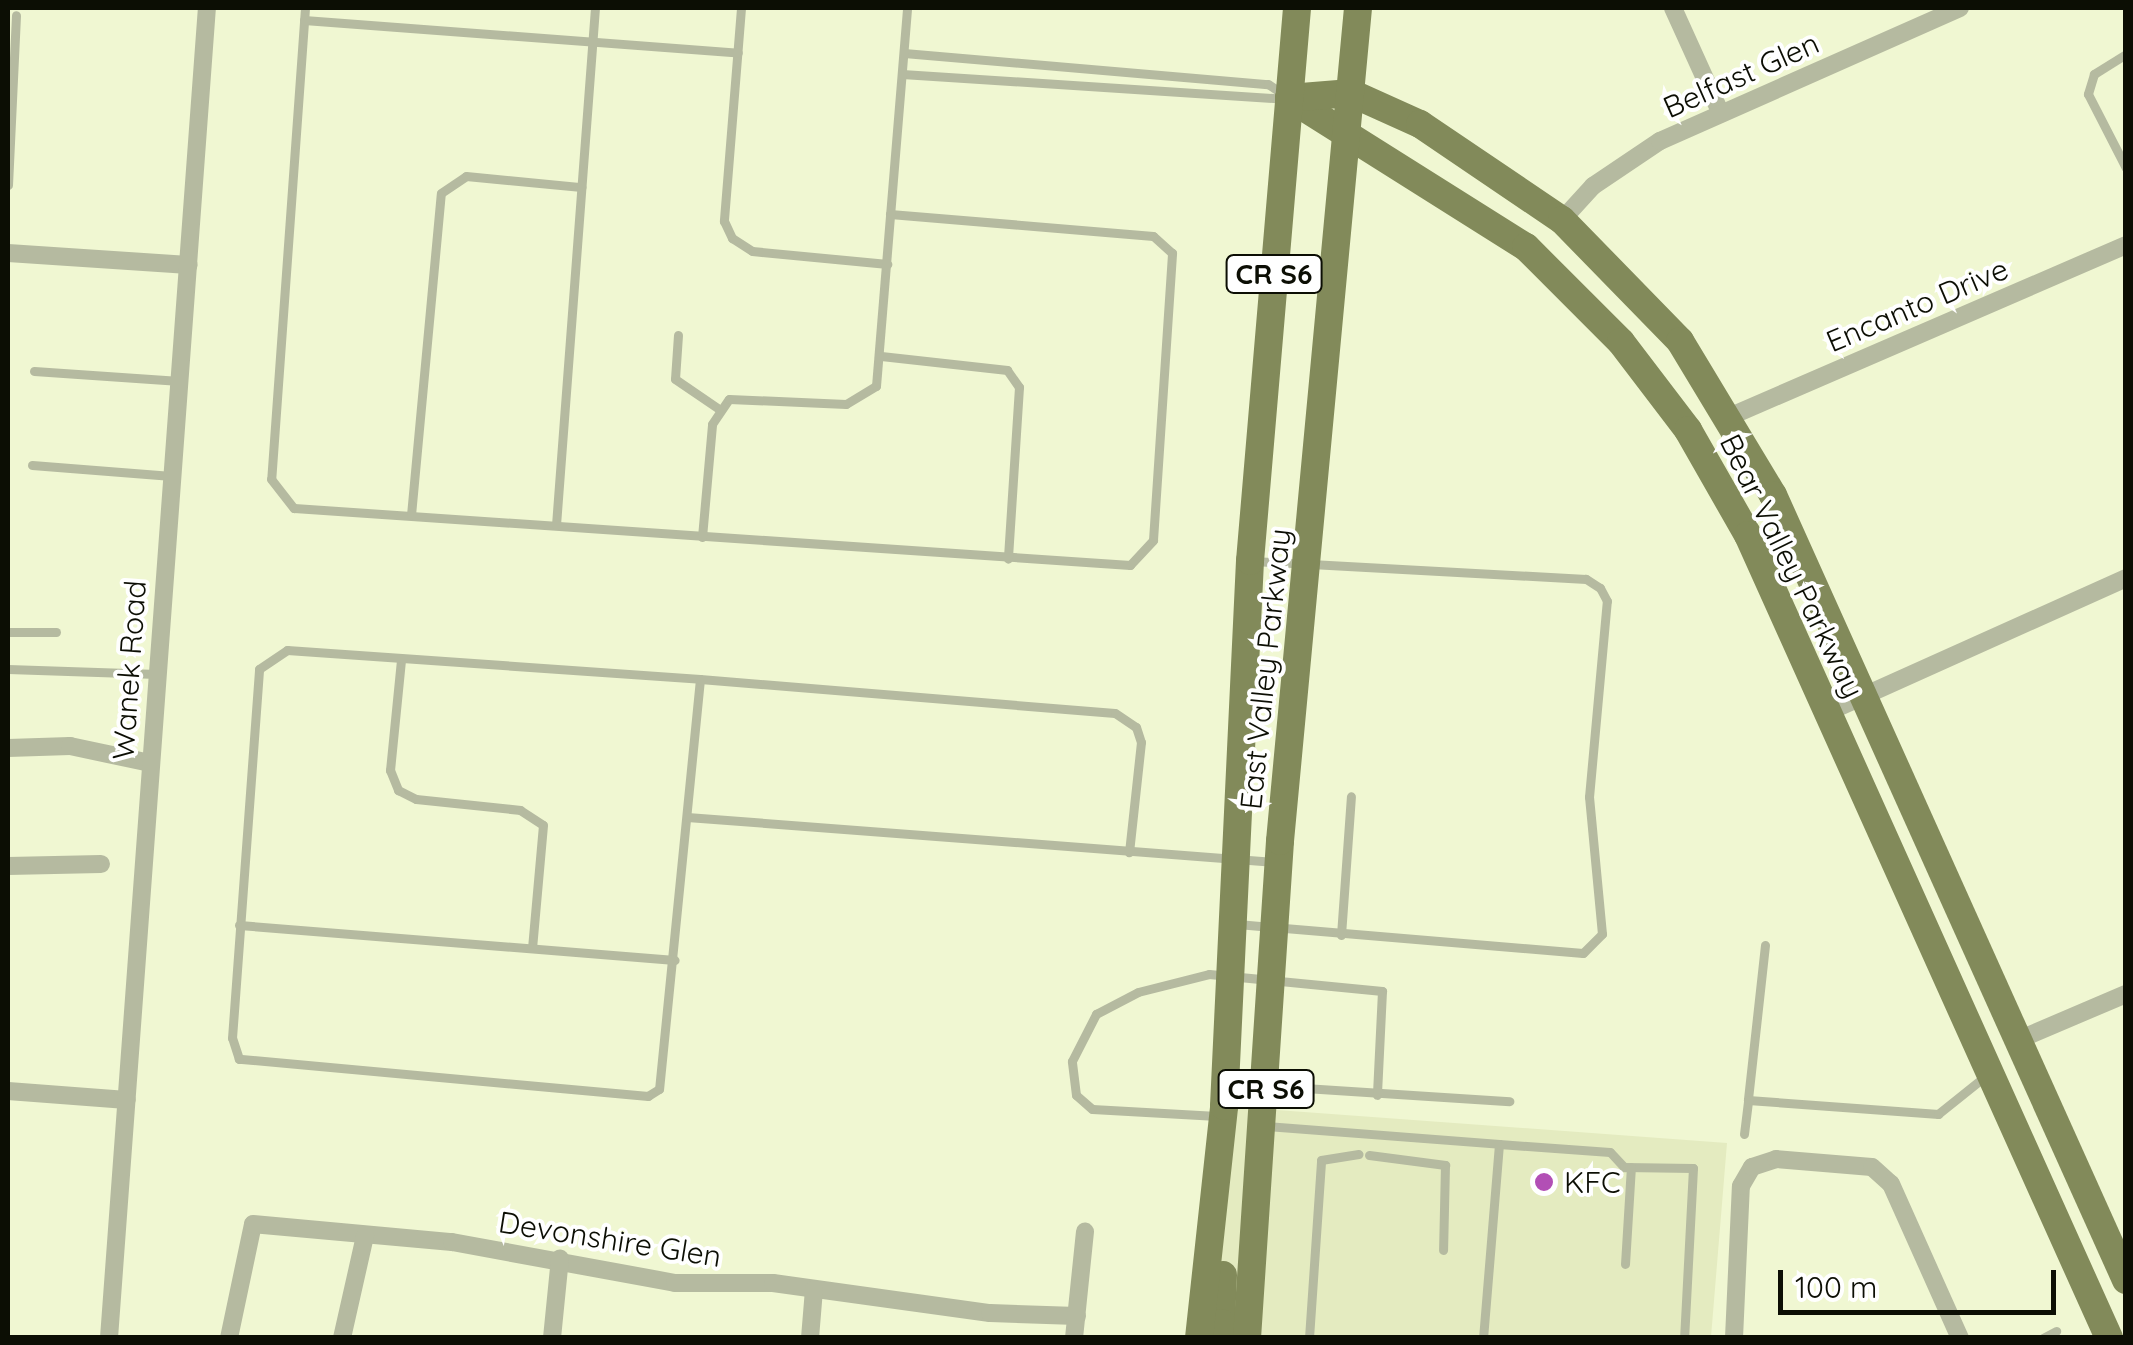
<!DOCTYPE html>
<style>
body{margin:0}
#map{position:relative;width:2133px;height:1345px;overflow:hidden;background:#f0f7d2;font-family:Quicksand,sans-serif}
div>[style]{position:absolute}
.built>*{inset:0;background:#e4ebc0}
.lane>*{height:9px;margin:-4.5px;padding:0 4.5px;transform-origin:4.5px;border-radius:4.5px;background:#b5baa0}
.street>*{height:18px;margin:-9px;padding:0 9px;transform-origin:9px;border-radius:9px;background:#b5baa0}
.primary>*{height:28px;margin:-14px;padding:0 14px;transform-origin:14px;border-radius:14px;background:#828a5a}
.dots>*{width:28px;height:28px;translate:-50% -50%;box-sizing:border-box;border:5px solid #fff;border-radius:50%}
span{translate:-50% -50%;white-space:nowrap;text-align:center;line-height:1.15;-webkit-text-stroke:8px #fff;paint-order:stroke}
.shield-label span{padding:2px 8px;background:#fff;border:2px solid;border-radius:8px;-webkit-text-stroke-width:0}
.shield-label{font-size:28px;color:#0c0e04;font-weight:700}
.street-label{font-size:30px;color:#0c0e04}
.poi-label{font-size:30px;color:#0c0e04}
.left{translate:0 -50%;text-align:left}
.frame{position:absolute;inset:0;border:10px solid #0c0e04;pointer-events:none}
.scale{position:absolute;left:1778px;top:1270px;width:278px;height:45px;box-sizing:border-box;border:5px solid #0c0e04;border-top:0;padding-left:12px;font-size:30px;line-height:35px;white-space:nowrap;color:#0c0e04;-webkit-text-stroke:8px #fff;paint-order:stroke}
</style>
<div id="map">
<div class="built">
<i style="clip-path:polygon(1224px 1106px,1727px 1143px,1711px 1337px,1199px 1338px)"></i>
</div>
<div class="lane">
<i style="left:305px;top:8px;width:472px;rotate:94.1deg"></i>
<i style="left:271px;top:479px;width:37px;rotate:52deg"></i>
<i style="left:294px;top:508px;width:838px;rotate:3.9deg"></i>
<i style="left:1130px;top:565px;width:34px;rotate:-47deg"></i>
<i style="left:1153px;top:540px;width:288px;rotate:-86.2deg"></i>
<i style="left:1172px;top:253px;width:25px;rotate:-138deg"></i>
<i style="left:1153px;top:236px;width:264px;rotate:-175.2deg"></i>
<i style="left:741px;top:8px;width:214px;rotate:94.6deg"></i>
<i style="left:724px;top:221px;width:19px;rotate:65deg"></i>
<i style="left:732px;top:238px;width:24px;rotate:33deg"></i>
<i style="left:752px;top:251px;width:136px;rotate:5.5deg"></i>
<i style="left:304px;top:20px;width:435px;rotate:4.3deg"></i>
<i style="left:904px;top:53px;width:365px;rotate:4.9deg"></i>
<i style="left:1268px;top:84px;width:18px;rotate:34deg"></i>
<i style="left:2126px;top:54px;width:38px;rotate:148deg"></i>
<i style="left:2094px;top:74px;width:21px;rotate:107deg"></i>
<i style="left:2088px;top:94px;width:83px;rotate:62.8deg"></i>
<i style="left:902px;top:74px;width:386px;rotate:3.7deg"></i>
<i style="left:8px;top:185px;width:170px;rotate:-87.3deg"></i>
<i style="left:678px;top:335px;width:44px;rotate:93.9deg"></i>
<i style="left:675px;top:379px;width:53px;rotate:34.3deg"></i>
<i style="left:881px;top:356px;width:127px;rotate:6.3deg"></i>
<i style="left:1007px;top:370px;width:21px;rotate:55deg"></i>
<i style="left:1019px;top:387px;width:172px;rotate:93.7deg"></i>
<i style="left:34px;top:371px;width:146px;rotate:3.9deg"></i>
<i style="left:32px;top:465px;width:140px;rotate:4.5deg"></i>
<i style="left:411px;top:515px;width:323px;rotate:-84.7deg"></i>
<i style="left:441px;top:193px;width:30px;rotate:-34deg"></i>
<i style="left:466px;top:176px;width:116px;rotate:5.5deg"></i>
<i style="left:556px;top:525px;width:518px;rotate:-85.69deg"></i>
<i style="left:702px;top:537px;width:113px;rotate:-84.9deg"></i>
<i style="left:712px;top:424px;width:30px;rotate:-56deg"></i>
<i style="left:729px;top:399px;width:117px;rotate:2.4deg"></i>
<i style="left:846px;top:404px;width:35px;rotate:-31deg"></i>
<i style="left:876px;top:386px;width:379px;rotate:-85.3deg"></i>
<i style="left:8px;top:632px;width:48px"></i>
<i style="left:401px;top:660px;width:111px;rotate:95.7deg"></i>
<i style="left:390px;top:770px;width:22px;rotate:68deg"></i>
<i style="left:398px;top:790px;width:20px;rotate:27deg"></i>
<i style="left:416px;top:799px;width:105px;rotate:6deg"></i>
<i style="left:520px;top:810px;width:27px;rotate:33deg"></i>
<i style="left:543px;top:825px;width:123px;rotate:95.1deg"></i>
<i style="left:8px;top:669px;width:149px;rotate:1.9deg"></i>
<i style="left:700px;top:679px;width:412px;rotate:95.7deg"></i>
<i style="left:659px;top:1089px;width:13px;rotate:148deg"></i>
<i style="left:648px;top:1096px;width:411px;rotate:-174.8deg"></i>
<i style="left:239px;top:1059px;width:22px;rotate:-108deg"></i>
<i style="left:232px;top:1038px;width:370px;rotate:-85.8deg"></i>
<i style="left:259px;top:669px;width:34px;rotate:-34deg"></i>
<i style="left:287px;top:650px;width:414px;rotate:4deg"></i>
<i style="left:700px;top:679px;width:416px;rotate:4.7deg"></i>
<i style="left:1115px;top:713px;width:25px;rotate:34deg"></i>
<i style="left:1136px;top:727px;width:16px;rotate:72deg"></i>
<i style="left:1141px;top:742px;width:111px;rotate:96.2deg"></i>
<i style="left:687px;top:817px;width:591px;rotate:4.37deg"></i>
<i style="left:1237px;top:924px;width:347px;rotate:4.8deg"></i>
<i style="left:1583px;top:953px;width:27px;rotate:-45deg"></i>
<i style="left:1602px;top:934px;width:138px;rotate:-95.4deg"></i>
<i style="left:1589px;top:797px;width:197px;rotate:-84.8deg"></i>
<i style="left:1607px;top:601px;width:15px;rotate:-118deg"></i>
<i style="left:1600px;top:588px;width:17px;rotate:-147deg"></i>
<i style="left:1586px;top:579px;width:334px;rotate:-176.9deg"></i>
<i style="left:239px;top:925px;width:437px;rotate:4.6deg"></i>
<i style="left:1341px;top:935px;width:139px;rotate:-85.9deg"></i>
<i style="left:1765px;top:945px;width:156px;rotate:96.3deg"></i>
<i style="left:1748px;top:1100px;width:191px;rotate:4.2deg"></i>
<i style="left:1938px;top:1114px;width:64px;rotate:-38.7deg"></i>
<i style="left:1228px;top:1083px;width:282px;rotate:3.7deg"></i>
<i style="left:1217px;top:1116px;width:125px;rotate:-176.8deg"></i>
<i style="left:1092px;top:1109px;width:21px;rotate:-139deg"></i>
<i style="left:1076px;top:1095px;width:34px;rotate:-97deg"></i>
<i style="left:1072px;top:1061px;width:53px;rotate:-62.9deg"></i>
<i style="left:1096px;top:1014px;width:47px;rotate:-27.6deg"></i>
<i style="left:1138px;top:992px;width:73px;rotate:-14.2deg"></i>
<i style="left:1209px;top:974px;width:174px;rotate:5.6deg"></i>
<i style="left:1382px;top:991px;width:104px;rotate:92.8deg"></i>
<i style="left:1267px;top:1126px;width:233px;rotate:4.4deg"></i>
<i style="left:1499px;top:1144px;width:195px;rotate:94.7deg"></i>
<i style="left:1744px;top:1134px;width:34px;rotate:-83deg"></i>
<i style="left:1499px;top:1144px;width:111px;rotate:4.1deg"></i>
<i style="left:1610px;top:1152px;width:21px;rotate:47deg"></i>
<i style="left:1624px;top:1167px;width:69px;rotate:0.8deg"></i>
<i style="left:1693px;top:1168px;width:170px;rotate:93deg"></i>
<i style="left:1369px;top:1155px;width:77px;rotate:7.5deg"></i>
<i style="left:1445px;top:1165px;width:85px;rotate:91.3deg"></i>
<i style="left:1625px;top:1264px;width:97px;rotate:-86.5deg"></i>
<i style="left:1309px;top:1338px;width:178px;rotate:-86.1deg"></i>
<i style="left:1321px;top:1160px;width:38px;rotate:-9deg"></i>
<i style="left:2043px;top:1338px;width:15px;rotate:-28deg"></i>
</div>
<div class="street">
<i style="left:1673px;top:8px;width:116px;rotate:65.6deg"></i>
<i style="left:1562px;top:220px;width:46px;rotate:-47.6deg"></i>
<i style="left:1593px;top:186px;width:81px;rotate:-33.9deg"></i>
<i style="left:1660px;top:141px;width:328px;rotate:-23.9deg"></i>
<i style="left:8px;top:253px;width:181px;rotate:3.8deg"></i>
<i style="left:1731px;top:416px;width:430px;rotate:-23.4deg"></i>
<i style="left:1828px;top:712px;width:327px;rotate:-24.2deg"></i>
<i style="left:8px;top:748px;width:62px;rotate:-1.8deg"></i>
<i style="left:70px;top:746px;width:82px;rotate:12deg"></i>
<i style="left:8px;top:866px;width:93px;rotate:-1.2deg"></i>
<i style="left:2018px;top:1040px;width:117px;rotate:-23.1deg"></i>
<i style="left:8px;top:1091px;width:119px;rotate:4.3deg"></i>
<i style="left:109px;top:1338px;width:1334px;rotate:-85.79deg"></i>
<i style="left:229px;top:1338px;width:116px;rotate:-78.1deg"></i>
<i style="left:253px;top:1224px;width:200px;rotate:5.2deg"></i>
<i style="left:452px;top:1242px;width:227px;rotate:10.4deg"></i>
<i style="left:675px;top:1283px;width:98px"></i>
<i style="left:773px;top:1283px;width:219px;rotate:7.9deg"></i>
<i style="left:990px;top:1313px;width:87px;rotate:2deg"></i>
<i style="left:342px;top:1338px;width:105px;rotate:-77.3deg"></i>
<i style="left:552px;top:1338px;width:80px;rotate:-84.3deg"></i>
<i style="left:810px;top:1338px;width:49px;rotate:-85.3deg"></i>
<i style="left:1074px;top:1338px;width:107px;rotate:-84.1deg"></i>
<i style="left:1734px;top:1338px;width:152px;rotate:-87.4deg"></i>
<i style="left:1741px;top:1186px;width:22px;rotate:-60deg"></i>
<i style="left:1752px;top:1167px;width:25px;rotate:-18deg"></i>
<i style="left:1776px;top:1159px;width:96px;rotate:4.8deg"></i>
<i style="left:1872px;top:1167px;width:25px;rotate:42deg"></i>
<i style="left:1891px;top:1184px;width:169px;rotate:65.9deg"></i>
</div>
<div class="primary">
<i style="left:1289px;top:98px;width:280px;rotate:32.2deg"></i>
<i style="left:1526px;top:247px;width:134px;rotate:45deg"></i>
<i style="left:1621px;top:342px;width:111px;rotate:52.7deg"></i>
<i style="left:1688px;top:430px;width:121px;rotate:60.3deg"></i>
<i style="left:1748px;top:535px;width:880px;rotate:65.79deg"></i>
<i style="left:1289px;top:98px;width:62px;rotate:-4.6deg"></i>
<i style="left:1351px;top:93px;width:76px;rotate:24.2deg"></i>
<i style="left:1420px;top:124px;width:171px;rotate:34.1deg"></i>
<i style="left:1562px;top:220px;width:169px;rotate:45.7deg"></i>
<i style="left:1680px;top:341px;width:180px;rotate:58.9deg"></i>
<i style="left:1773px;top:495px;width:861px;rotate:65.79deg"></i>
<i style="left:1223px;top:1275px;width:48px;rotate:92.4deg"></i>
<i style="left:1221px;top:1323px;width:17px;rotate:62deg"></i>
<i style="left:1199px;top:1338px;width:233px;rotate:-83.8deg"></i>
<i style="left:1224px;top:1106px;width:546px;rotate:-87.27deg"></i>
<i style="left:1250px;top:561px;width:555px;rotate:-85.14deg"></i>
<i style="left:1247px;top:1338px;width:498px;rotate:-86.2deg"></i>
<i style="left:1280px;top:841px;width:837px;rotate:-84.65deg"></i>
</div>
<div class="dots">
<i style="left:1544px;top:1182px;background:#b24fb5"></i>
</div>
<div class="shield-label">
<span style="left:1274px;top:274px">CR S6</span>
<span style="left:1266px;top:1089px">CR S6</span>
</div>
<div class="street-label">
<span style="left:1741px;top:75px;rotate:-24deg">Belfast Glen</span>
<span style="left:1917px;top:305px;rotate:-23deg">Encanto Drive</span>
<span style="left:1792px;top:566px;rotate:64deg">Bear Valley Parkway</span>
<span style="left:1265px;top:669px;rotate:-84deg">East Valley Parkway</span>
<span style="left:129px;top:670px;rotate:-86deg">Wanek Road</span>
<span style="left:610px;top:1239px;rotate:9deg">Devonshire Glen</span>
</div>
<div class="poi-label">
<span class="left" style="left:1564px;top:1182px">KFC</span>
</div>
<div class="frame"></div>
<div class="scale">100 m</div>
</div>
